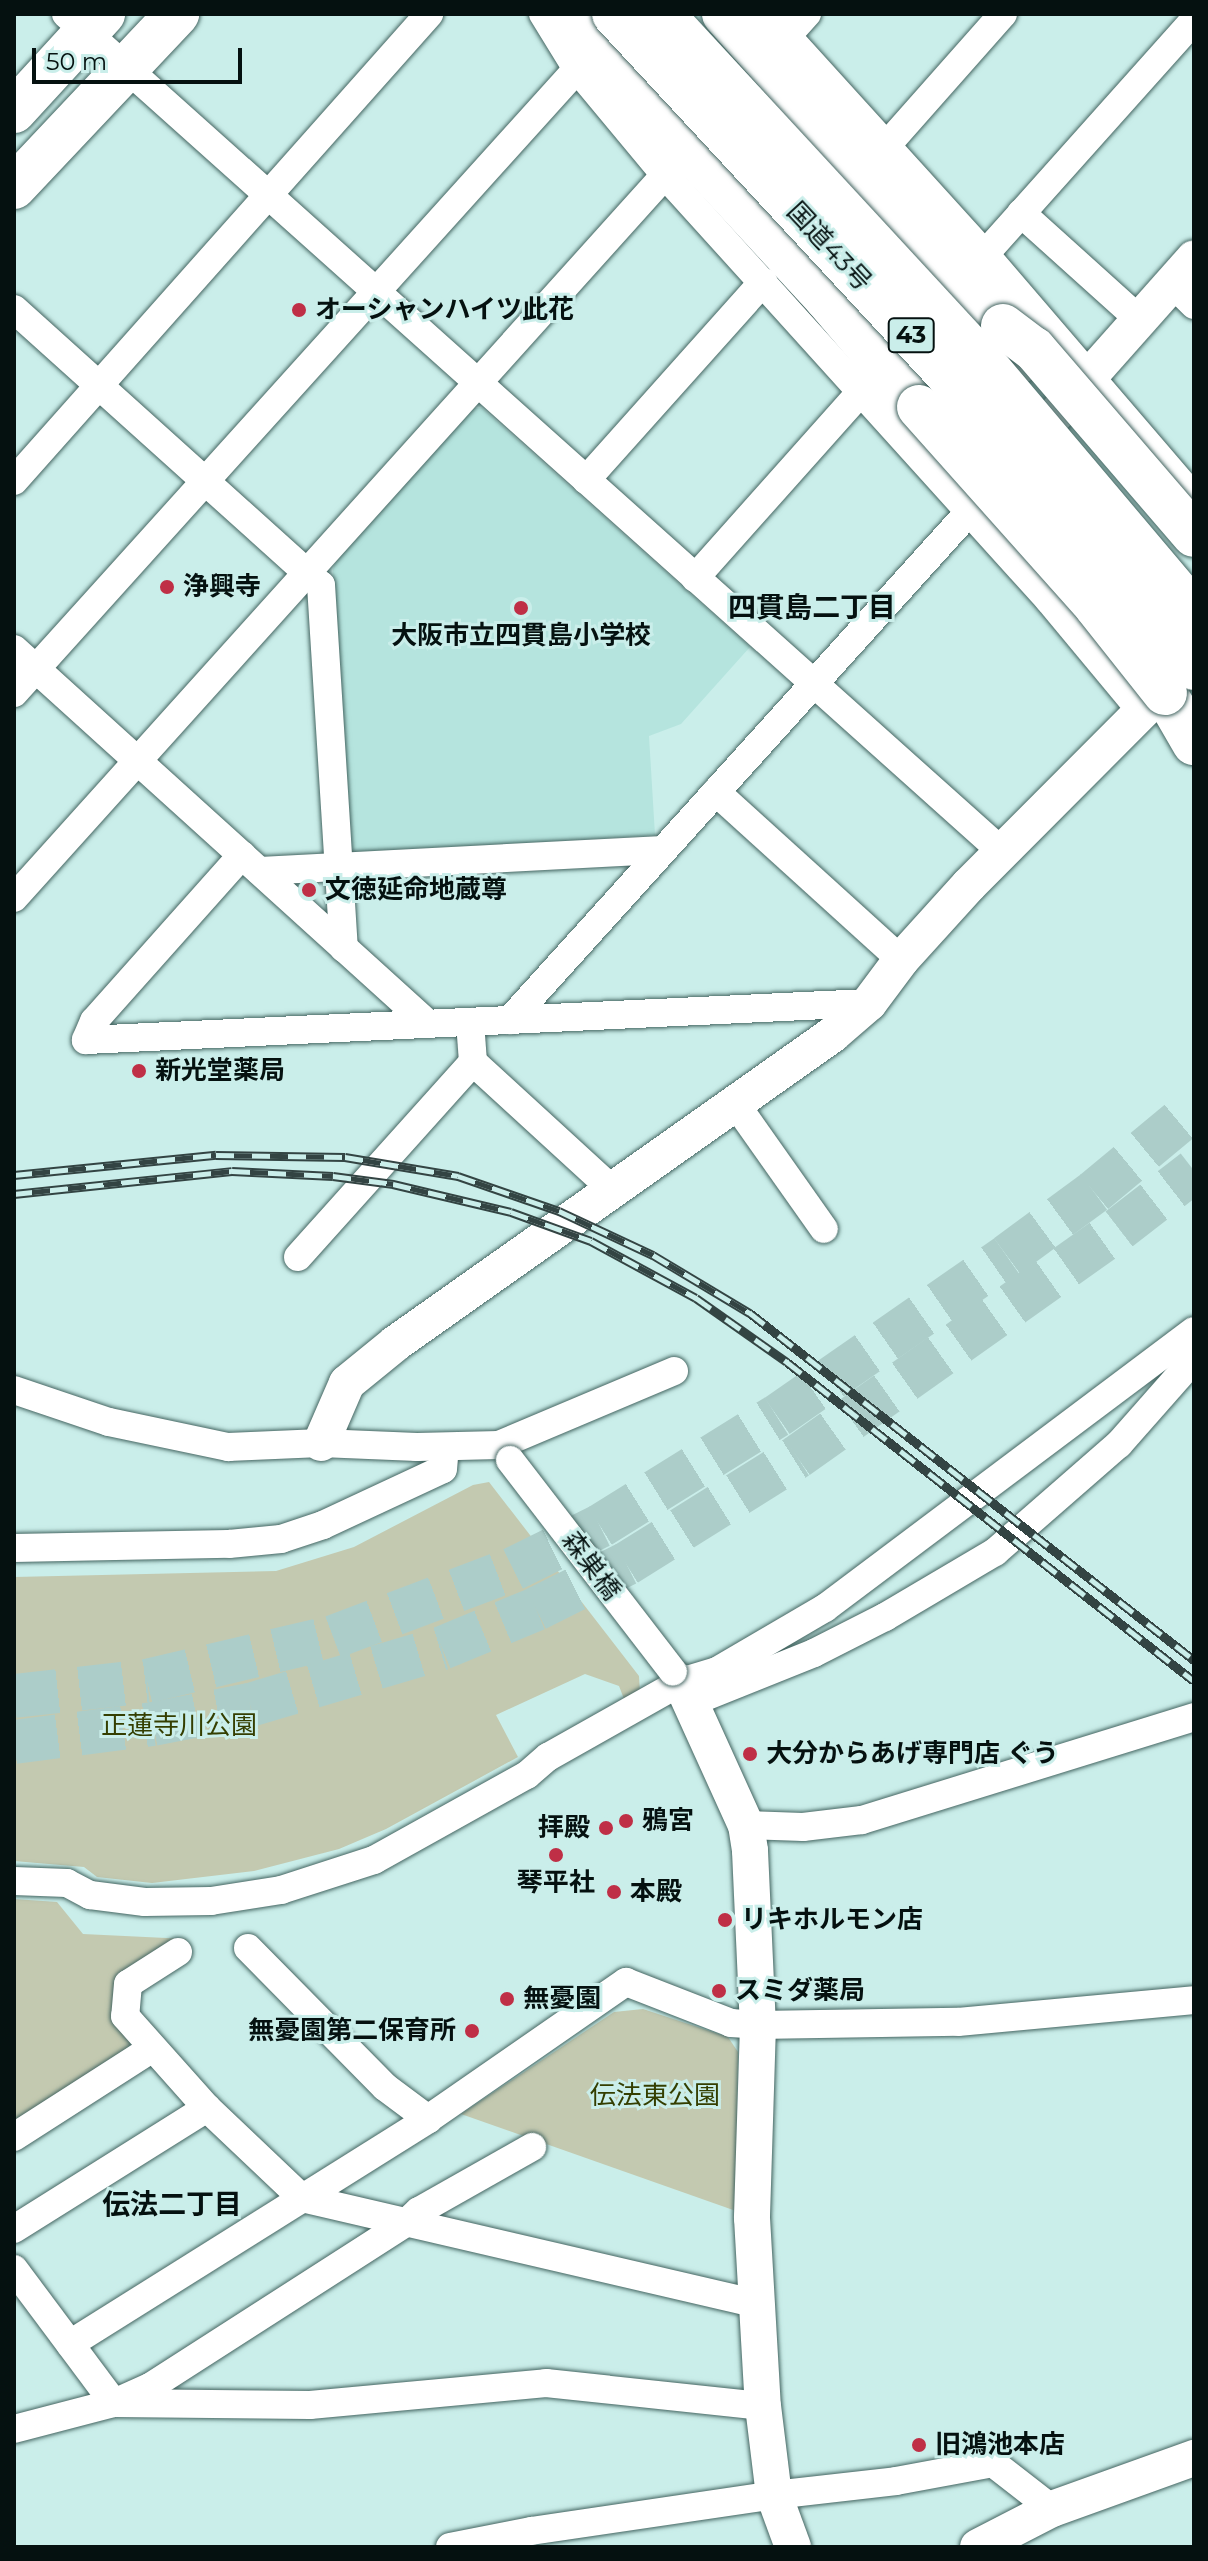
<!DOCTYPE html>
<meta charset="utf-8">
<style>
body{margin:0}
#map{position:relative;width:1208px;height:2561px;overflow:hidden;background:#caeeea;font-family:Montserrat,"Noto Sans JP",sans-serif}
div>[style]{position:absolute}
.built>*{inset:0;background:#b5e4de}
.green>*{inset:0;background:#c3c9b0}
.motorway-tunnel>*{height:44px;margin-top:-22px;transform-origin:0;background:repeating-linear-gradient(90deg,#accdc9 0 44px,transparent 0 66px)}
.roads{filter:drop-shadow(0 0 2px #446561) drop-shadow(0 0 2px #446561)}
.minor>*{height:28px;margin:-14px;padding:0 14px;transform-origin:14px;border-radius:14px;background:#fff}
.tertiary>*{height:36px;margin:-18px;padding:0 18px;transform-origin:18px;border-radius:18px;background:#fff}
.primary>*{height:44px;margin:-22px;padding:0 22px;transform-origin:22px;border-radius:22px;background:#fff}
.trunk>*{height:44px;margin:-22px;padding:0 22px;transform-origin:22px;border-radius:22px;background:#fff}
.rail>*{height:9px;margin-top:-4.5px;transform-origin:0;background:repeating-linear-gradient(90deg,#caeeea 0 18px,#334443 0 36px);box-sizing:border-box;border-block:2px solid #334443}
.bridges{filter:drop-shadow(0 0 2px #446561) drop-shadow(0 0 2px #446561)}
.minor-bridge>*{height:28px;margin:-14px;padding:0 14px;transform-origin:14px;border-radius:14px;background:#fff}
.trunk-bridge>*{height:44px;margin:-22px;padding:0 22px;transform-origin:22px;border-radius:22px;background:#fff}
.dots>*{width:22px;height:22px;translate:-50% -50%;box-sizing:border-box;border:4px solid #caeeea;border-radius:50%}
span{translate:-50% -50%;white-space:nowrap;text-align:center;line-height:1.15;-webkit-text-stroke:6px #caeeea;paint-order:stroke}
.shield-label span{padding:2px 6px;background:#caeeea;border:2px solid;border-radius:6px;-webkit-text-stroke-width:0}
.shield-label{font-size:24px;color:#051110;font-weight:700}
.street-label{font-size:26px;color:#051110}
.poi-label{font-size:26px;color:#051110;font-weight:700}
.left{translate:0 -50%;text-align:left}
.right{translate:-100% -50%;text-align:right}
.park-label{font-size:26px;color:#343e00}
.neighbourhood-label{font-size:28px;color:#051110;font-weight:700}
.frame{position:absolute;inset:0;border:16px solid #051110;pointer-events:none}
.scale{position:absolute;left:32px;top:48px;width:210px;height:36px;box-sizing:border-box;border:4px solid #051110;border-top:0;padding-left:10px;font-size:24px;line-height:28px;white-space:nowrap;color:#051110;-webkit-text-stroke:6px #caeeea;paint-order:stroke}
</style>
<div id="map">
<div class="built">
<i style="clip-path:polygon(473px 408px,482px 408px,750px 647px,681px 724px,649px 736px,655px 835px,357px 854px,350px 845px,333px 569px,336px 561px)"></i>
</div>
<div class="green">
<i style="clip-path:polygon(489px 1482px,639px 1676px,640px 1693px,624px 1699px,619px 1686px,585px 1674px,496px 1715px,518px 1757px,386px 1829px,339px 1849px,254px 1871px,152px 1883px,97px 1877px,84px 1867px,14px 1861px,14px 1577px,276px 1571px,354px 1547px,473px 1485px)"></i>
<i style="clip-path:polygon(14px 1899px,57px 1902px,83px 1934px,187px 1939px,118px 1983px,132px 2039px,128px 2050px,14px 2125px)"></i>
<i style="clip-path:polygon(643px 2009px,728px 2037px,738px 2052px,736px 2211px,461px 2114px,614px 2012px)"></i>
</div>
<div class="motorway-tunnel">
<i style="left:14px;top:1696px;width:134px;rotate:-6.4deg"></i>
<i style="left:147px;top:1681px;width:191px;rotate:-13.3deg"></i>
<i style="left:333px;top:1637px;width:192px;rotate:-20.7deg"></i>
<i style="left:513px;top:1569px;width:97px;rotate:-26.3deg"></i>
<i style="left:600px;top:1526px;width:208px;rotate:-31.9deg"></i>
<i style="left:777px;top:1416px;width:280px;rotate:-34.8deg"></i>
<i style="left:1007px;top:1256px;width:108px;rotate:-36.3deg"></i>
<i style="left:1094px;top:1192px;width:130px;rotate:-39.7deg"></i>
<i style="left:14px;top:1742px;width:140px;rotate:-7.4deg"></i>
<i style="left:153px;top:1724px;width:99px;rotate:-11.1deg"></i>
<i style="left:250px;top:1705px;width:200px;rotate:-16.5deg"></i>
<i style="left:442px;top:1648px;width:102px;rotate:-22.5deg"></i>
<i style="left:536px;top:1609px;width:101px;rotate:-26.6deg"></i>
<i style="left:626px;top:1564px;width:202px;rotate:-32deg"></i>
<i style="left:797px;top:1457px;width:395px;rotate:-35.3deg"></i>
<i style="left:1119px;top:1229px;width:95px;rotate:-37.7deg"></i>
</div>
<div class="roads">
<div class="minor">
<i style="left:66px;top:14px;width:1255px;rotate:41.83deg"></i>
<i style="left:543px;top:14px;width:65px;rotate:58.3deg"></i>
<i style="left:577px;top:69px;width:138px;rotate:50.3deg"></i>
<i style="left:665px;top:175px;width:573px;rotate:47.9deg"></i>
<i style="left:1049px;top:600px;width:146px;rotate:50.3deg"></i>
<i style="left:767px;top:14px;width:324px;rotate:47.8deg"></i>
<i style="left:985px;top:254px;width:321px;rotate:49.4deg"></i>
<i style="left:787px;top:36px;width:30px;rotate:-48deg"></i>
<i style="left:887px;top:145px;width:175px;rotate:-48.5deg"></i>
<i style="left:1021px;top:213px;width:160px;rotate:42deg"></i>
<i style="left:985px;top:254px;width:314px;rotate:-48.2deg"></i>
<i style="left:1173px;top:284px;width:30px;rotate:45deg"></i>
<i style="left:14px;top:309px;width:413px;rotate:42deg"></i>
<i style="left:321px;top:585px;width:364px;rotate:86.4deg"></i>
<i style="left:586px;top:480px;width:266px;rotate:-48.2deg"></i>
<i style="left:14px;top:481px;width:625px;rotate:-48.37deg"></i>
<i style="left:695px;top:578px;width:249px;rotate:-48.3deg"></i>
<i style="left:14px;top:649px;width:557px;rotate:42.16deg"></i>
<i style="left:14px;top:693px;width:840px;rotate:-47.94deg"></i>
<i style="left:716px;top:792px;width:250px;rotate:42.2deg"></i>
<i style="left:242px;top:855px;width:222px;rotate:131.7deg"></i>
<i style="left:94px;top:1021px;width:21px;rotate:113deg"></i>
<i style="left:86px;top:1040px;width:784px;rotate:-2.71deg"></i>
<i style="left:260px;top:871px;width:404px;rotate:-3deg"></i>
<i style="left:14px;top:898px;width:973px;rotate:-48deg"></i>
<i style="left:510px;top:1020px;width:685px;rotate:-47.9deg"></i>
<i style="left:473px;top:1062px;width:191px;rotate:42.5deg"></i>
<i style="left:735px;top:1103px;width:154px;rotate:54.8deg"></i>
<i style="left:298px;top:1257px;width:262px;rotate:-48.1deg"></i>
<i style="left:473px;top:1062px;width:40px;rotate:-94.3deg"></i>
<i style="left:14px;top:1390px;width:100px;rotate:18.6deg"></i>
<i style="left:109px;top:1422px;width:122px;rotate:11.9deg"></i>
<i style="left:228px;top:1447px;width:93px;rotate:-2.5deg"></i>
<i style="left:321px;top:1443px;width:96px;rotate:2.4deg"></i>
<i style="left:417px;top:1447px;width:82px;rotate:-1.4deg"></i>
<i style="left:499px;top:1445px;width:190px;rotate:-22.9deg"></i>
<i style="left:14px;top:1548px;width:215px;rotate:-1.1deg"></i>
<i style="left:229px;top:1544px;width:52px;rotate:-5.5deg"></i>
<i style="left:281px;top:1539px;width:44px;rotate:-18.4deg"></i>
<i style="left:323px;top:1525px;width:132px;rotate:-25deg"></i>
<i style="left:443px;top:1469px;width:22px;rotate:-85deg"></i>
<i style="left:692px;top:1702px;width:131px;rotate:-21.9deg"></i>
<i style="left:814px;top:1653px;width:80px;rotate:-26.9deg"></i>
<i style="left:885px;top:1617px;width:128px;rotate:-30.6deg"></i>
<i style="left:995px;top:1552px;width:164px;rotate:-41.1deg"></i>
<i style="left:1119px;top:1444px;width:113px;rotate:-48.6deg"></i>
<i style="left:746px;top:1825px;width:57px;rotate:2deg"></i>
<i style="left:803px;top:1827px;width:59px;rotate:-6.8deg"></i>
<i style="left:862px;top:1820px;width:348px;rotate:-17.2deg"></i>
<i style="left:14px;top:1881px;width:53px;rotate:2.2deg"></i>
<i style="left:67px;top:1883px;width:26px;rotate:28deg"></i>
<i style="left:90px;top:1895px;width:55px;rotate:7.3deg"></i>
<i style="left:145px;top:1902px;width:66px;rotate:-0.9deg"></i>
<i style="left:211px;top:1901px;width:71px;rotate:-8.9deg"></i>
<i style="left:281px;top:1890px;width:98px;rotate:-17.9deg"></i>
<i style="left:374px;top:1860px;width:175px;rotate:-29.1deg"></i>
<i style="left:527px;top:1775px;width:28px;rotate:-41deg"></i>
<i style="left:548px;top:1757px;width:153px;rotate:-29.4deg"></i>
<i style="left:681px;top:1682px;width:38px;rotate:-17deg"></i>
<i style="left:717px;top:1671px;width:125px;rotate:-30.3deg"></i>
<i style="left:825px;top:1608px;width:461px;rotate:-36.9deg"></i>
<i style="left:248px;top:1948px;width:195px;rotate:45.4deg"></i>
<i style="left:385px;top:2087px;width:54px;rotate:36.7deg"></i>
<i style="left:178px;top:1952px;width:59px;rotate:147.4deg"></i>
<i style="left:128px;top:1984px;width:32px;rotate:95deg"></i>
<i style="left:125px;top:2016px;width:123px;rotate:48.3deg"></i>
<i style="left:207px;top:2108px;width:131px;rotate:43.5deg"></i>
<i style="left:302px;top:2198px;width:470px;rotate:13.1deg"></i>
<i style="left:14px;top:2137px;width:163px;rotate:-32.7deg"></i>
<i style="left:14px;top:2229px;width:228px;rotate:-32.1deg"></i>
<i style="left:14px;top:2269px;width:167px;rotate:53.3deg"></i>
<i style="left:70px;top:2344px;width:423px;rotate:-32.1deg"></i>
<i style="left:428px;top:2119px;width:241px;rotate:-34.7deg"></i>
<i style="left:626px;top:1982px;width:113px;rotate:21.3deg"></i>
<i style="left:731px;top:2023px;width:27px;rotate:4deg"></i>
<i style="left:758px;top:2025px;width:200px;rotate:-0.9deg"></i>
<i style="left:958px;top:2022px;width:237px;rotate:-5.3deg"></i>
<i style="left:114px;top:2403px;width:196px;rotate:0.6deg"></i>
<i style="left:310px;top:2405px;width:237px;rotate:-5.3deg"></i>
<i style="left:546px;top:2383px;width:218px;rotate:6.1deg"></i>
<i style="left:14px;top:2429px;width:103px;rotate:-14.6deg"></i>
<i style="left:114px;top:2403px;width:39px;rotate:-24deg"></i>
<i style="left:150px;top:2387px;width:305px;rotate:-32.7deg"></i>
<i style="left:407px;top:2222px;width:16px;rotate:-43deg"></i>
<i style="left:419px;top:2211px;width:130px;rotate:-29.5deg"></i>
<i style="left:450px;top:2547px;width:83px;rotate:-11.2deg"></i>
<i style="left:531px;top:2531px;width:246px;rotate:-8.4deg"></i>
<i style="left:774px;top:2495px;width:123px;rotate:-6.5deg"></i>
<i style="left:896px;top:2481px;width:99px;rotate:-10.5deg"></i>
<i style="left:993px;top:2463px;width:75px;rotate:37.9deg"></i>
</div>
<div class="tertiary">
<i style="left:969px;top:512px;width:339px;rotate:-48.4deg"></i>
<i style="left:321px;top:1443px;width:65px;rotate:-66.6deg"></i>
<i style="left:347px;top:1383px;width:63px;rotate:-39.2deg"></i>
<i style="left:396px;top:1343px;width:534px;rotate:-35.24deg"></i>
<i style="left:832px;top:1035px;width:49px;rotate:-40.9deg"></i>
<i style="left:869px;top:1003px;width:54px;rotate:-53.3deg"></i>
<i style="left:901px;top:960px;width:101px;rotate:-47.8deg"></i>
<i style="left:969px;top:885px;width:302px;rotate:-45.1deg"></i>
<i style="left:681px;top:1682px;width:157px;rotate:65.6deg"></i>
<i style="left:746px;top:1825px;width:26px;rotate:81deg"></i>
<i style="left:750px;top:1851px;width:174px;rotate:87.4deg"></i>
<i style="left:758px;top:2025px;width:193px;rotate:91.8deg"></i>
<i style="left:752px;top:2218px;width:188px;rotate:86.7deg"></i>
<i style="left:763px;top:2406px;width:90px;rotate:83deg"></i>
<i style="left:774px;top:2495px;width:55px;rotate:69.9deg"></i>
<i style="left:978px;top:2547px;width:83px;rotate:-27.2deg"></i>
<i style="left:1052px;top:2509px;width:151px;rotate:-19.8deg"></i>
</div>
<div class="primary">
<i style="left:14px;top:111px;width:132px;rotate:-47.5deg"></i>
<i style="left:14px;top:187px;width:238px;rotate:-46.7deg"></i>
</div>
<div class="trunk">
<i style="left:564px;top:14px;width:386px;rotate:47.3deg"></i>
<i style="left:826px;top:298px;width:143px;rotate:49.5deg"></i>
<i style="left:724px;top:14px;width:419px;rotate:48.2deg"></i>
<i style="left:1003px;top:326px;width:39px;rotate:66deg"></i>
<i style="left:1165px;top:693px;width:58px;rotate:59.9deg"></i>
</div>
</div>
<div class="rail">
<i style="left:14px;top:1175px;width:203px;rotate:-5.7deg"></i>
<i style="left:216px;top:1155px;width:129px;rotate:0.9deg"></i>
<i style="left:345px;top:1157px;width:115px;rotate:9.5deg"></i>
<i style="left:458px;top:1176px;width:107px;rotate:19.1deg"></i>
<i style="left:559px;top:1211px;width:104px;rotate:25.1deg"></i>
<i style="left:653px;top:1255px;width:113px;rotate:30.9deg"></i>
<i style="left:750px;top:1313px;width:564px;rotate:38.01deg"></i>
<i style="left:14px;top:1194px;width:219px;rotate:-6deg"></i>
<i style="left:232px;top:1171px;width:101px;rotate:2.8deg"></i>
<i style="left:333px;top:1176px;width:61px;rotate:7.6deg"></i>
<i style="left:393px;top:1184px;width:121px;rotate:13.3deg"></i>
<i style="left:511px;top:1212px;width:85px;rotate:19.9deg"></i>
<i style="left:591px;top:1241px;width:119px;rotate:28.5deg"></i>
<i style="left:696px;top:1298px;width:111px;rotate:35.1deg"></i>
<i style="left:787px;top:1362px;width:517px;rotate:38.09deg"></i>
</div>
<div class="bridges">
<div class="minor-bridge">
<i style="left:510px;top:1460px;width:267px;rotate:52.4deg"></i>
</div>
<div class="trunk-bridge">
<i style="left:614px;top:14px;width:495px;rotate:47.2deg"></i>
<i style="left:950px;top:377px;width:380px;rotate:50deg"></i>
<i style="left:662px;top:14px;width:463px;rotate:47.3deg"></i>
<i style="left:976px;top:354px;width:338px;rotate:49.8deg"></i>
<i style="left:1003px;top:326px;width:39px;rotate:37deg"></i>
<i style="left:1034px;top:349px;width:245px;rotate:49.3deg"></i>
<i style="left:919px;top:407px;width:266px;rotate:48.3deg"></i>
<i style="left:1096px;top:606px;width:111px;rotate:51.6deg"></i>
</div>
</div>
<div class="dots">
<i style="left:299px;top:310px;background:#bf2f46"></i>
<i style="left:167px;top:587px;background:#bf2f46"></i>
<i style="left:521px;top:608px;background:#bf2f46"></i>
<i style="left:309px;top:890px;background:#bf2f46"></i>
<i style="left:139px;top:1071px;background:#bf2f46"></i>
<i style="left:750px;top:1754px;background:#bf2f46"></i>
<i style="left:626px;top:1821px;background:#bf2f46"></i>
<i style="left:606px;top:1828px;background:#bf2f46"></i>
<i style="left:556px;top:1855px;background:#bf2f46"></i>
<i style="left:614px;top:1892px;background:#bf2f46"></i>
<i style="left:725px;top:1920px;background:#bf2f46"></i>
<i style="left:719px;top:1991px;background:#bf2f46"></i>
<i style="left:507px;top:1999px;background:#bf2f46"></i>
<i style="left:472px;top:2031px;background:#bf2f46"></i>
<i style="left:919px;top:2445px;background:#bf2f46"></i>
</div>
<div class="shield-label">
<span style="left:911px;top:335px">43</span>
</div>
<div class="street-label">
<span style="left:829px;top:247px;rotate:47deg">国道43号</span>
<span style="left:591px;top:1566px;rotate:53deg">森巣橋</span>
</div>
<div class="poi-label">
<span class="left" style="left:315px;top:310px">オーシャンハイツ此花</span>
<span class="left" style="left:183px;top:587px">浄興寺</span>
<span style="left:521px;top:636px">大阪市立四貫島小学校</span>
<span class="left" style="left:325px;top:890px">文徳延命地蔵尊</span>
<span class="left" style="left:155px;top:1071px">新光堂薬局</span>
<span class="left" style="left:766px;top:1754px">大分からあげ専門店 ぐう</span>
<span class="left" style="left:642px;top:1821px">鴉宮</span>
<span class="right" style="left:590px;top:1828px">拝殿</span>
<span style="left:556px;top:1883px">琴平社</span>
<span class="left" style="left:630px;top:1892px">本殿</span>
<span class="left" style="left:741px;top:1920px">リキホルモン店</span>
<span class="left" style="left:735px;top:1991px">スミダ薬局</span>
<span class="left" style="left:523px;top:1999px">無憂園</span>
<span class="right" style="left:456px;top:2031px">無憂園第二保育所</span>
<span class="left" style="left:935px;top:2445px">旧鴻池本店</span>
</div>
<div class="park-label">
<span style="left:179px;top:1726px">正蓮寺川公園</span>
<span style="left:655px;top:2096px">伝法東公園</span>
</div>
<div class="neighbourhood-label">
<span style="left:812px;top:607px">四貫島二丁目</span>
<span style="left:172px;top:2204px">伝法二丁目</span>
</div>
<div class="frame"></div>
<div class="scale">50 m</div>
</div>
